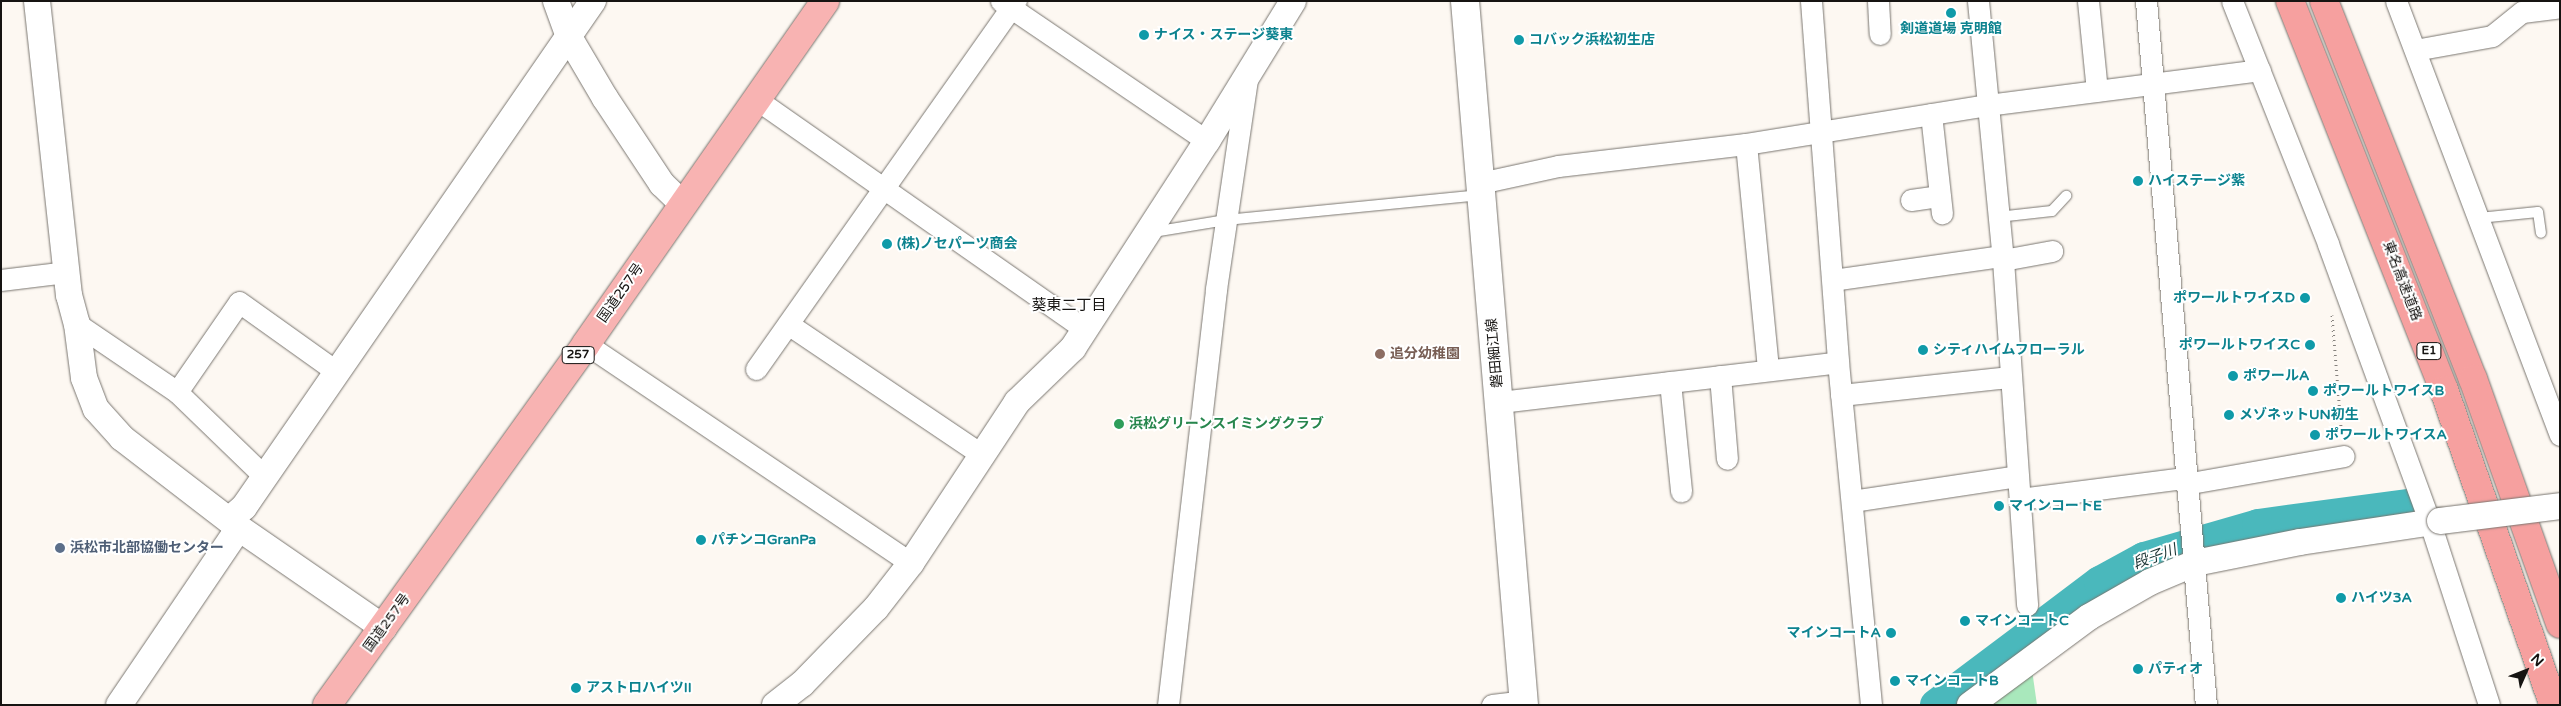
<!DOCTYPE html>
<meta charset="utf-8">
<style>
body{margin:0}
#map{position:relative;width:2561px;height:706px;overflow:hidden;background:#fdf8f2;font-family:"Varela Round","Noto Sans JP",sans-serif}
div>[style]{position:absolute}
.green>*{inset:0;background:#a9e8bc}
.river>*{height:32px;margin:-16px;padding:0 16px;transform-origin:16px;border-radius:16px;background:#4ab8bc}
.path>*{height:3px;margin-top:-1.5px;transform-origin:0;background:repeating-linear-gradient(90deg,#85817d 0 1px,transparent 0 5px)}
.roads{filter:drop-shadow(0 0 1px #7a7670) drop-shadow(0 0 1px #7a7670)}
.service>*{height:10px;margin:-5px;padding:0 5px;transform-origin:5px;border-radius:5px;background:#fff}
.minor>*{height:21px;margin:-10.5px;padding:0 10.5px;transform-origin:10.5px;border-radius:10.5px;background:#fff}
.tertiary>*{height:26px;margin:-13px;padding:0 13px;transform-origin:13px;border-radius:13px;background:#fff}
.secondary>*{height:28px;margin:-14px;padding:0 14px;transform-origin:14px;border-radius:14px;background:#fff}
.trunk>*{height:28px;margin:-14px;padding:0 14px;transform-origin:14px;border-radius:14px;background:#f8b3b2}
.motorway>*{height:28px;margin:-14px;padding:0 14px;transform-origin:14px;border-radius:14px;background:#f6a09f}
.bridges{filter:drop-shadow(0 0 1px #7a7670) drop-shadow(0 0 1px #7a7670)}
.tertiary-bridge>*{height:26px;margin:-13px;padding:0 13px;transform-origin:13px;border-radius:13px;background:#fff}
.dots>*{width:14px;height:14px;translate:-50% -50%;box-sizing:border-box;border:2px solid #fff;border-radius:50%}
span{translate:-50% -50%;white-space:nowrap;text-align:center;line-height:1.15;-webkit-text-stroke:4px #fff;paint-order:stroke}
.shield-label span{padding:1px 4px;background:#fff;border:1px solid;border-radius:4px;-webkit-text-stroke-width:0}
.shield-label{font-size:12px;color:#161412;font-weight:700}
.culture-label{font-size:14px;color:#0d838f;font-weight:700}
.left{translate:0 -50%;text-align:left}
.right{translate:-100% -50%;text-align:right}
.street-label{font-size:14px;color:#161412}
.education-label{font-size:14px;color:#785e54;font-weight:700}
.leisure-label{font-size:14px;color:#27864d;font-weight:700}
.service-label{font-size:14px;color:#4e5e75;font-weight:700}
.neighbourhood-label{font-size:15px;color:#161412}
.water-label{font-size:15px;color:#1d3636;font-style:italic}
.frame{position:absolute;inset:0;border:2px solid #161412;pointer-events:none}
.north{position:absolute;left:2501px;top:646px;width:50px;height:50px;-webkit-text-stroke:4px #fff;paint-order:stroke;rotate:46deg;font-size:14px;font-weight:700;line-height:20px;text-align:center;color:#161412}
.north::after{content:'';display:block;margin:auto;width:18px;height:22px;background:#161412;clip-path:polygon(50% 0,100% 100%,50% 72%,0 100%)}
</style>
<div id="map">
<div class="green">
<i style="clip-path:polygon(2032px 670px,2037px 705px,1990px 705px)"></i>
</div>
<div class="river">
<i style="left:1936px;top:705px;width:205px;rotate:-36.9deg"></i>
<i style="left:2100px;top:582px;width:50px;rotate:-28.6deg"></i>
<i style="left:2144px;top:558px;width:119px;rotate:-16.1deg"></i>
<i style="left:2258px;top:525px;width:158px;rotate:-7.6deg"></i>
</div>
<div class="path">
<i style="left:2332px;top:315px;width:123px;rotate:85.4deg"></i>
</div>
<div class="roads">
<div class="service">
<i style="left:1998px;top:217px;width:54px;rotate:-6.3deg"></i>
<i style="left:2052px;top:211px;width:21px;rotate:-47deg"></i>
<i style="left:2479px;top:218px;width:59px;rotate:-5.8deg"></i>
<i style="left:2538px;top:212px;width:21px;rotate:82deg"></i>
<i style="left:1153px;top:232px;width:74px;rotate:-9.3deg"></i>
<i style="left:1226px;top:220px;width:256px;rotate:-5.6deg"></i>
</div>
<div class="minor">
<i style="left:1001px;top:1px;width:249px;rotate:34.2deg"></i>
<i style="left:1811px;top:1px;width:362px;rotate:85.7deg"></i>
<i style="left:1838px;top:362px;width:345px;rotate:84.5deg"></i>
<i style="left:1878px;top:1px;width:33px;rotate:87deg"></i>
<i style="left:1978px;top:1px;width:260px;rotate:84.5deg"></i>
<i style="left:2003px;top:260px;width:346px;rotate:86deg"></i>
<i style="left:2088px;top:1px;width:90px;rotate:84.3deg"></i>
<i style="left:2146px;top:1px;width:707px;rotate:85.13deg"></i>
<i style="left:2232px;top:1px;width:261px;rotate:68.4deg"></i>
<i style="left:2328px;top:244px;width:297px;rotate:69.9deg"></i>
<i style="left:2430px;top:523px;width:191px;rotate:72deg"></i>
<i style="left:2396px;top:1px;width:464px;rotate:69.3deg"></i>
<i style="left:2415px;top:50px;width:78px;rotate:-10.3deg"></i>
<i style="left:2492px;top:36px;width:38px;rotate:-39deg"></i>
<i style="left:2522px;top:12px;width:38px;rotate:-7deg"></i>
<i style="left:756px;top:99px;width:401px;rotate:35deg"></i>
<i style="left:1931px;top:114px;width:100px;rotate:83.7deg"></i>
<i style="left:1746px;top:144px;width:227px;rotate:84.4deg"></i>
<i style="left:1480px;top:183px;width:80px;rotate:-12.3deg"></i>
<i style="left:1558px;top:166px;width:189px;rotate:-6.7deg"></i>
<i style="left:1746px;top:144px;width:244px;rotate:-9.2deg"></i>
<i style="left:1987px;top:105px;width:275px;rotate:-7.3deg"></i>
<i style="left:1911px;top:200px;width:29px;rotate:-8deg"></i>
<i style="left:2003px;top:260px;width:50px;rotate:-10.4deg"></i>
<i style="left:1px;top:280px;width:65px;rotate:-7deg"></i>
<i style="left:1833px;top:280px;width:171px;rotate:-8.1deg"></i>
<i style="left:77px;top:324px;width:121px;rotate:34.2deg"></i>
<i style="left:177px;top:392px;width:109px;rotate:-55.4deg"></i>
<i style="left:239px;top:302px;width:120px;rotate:35.5deg"></i>
<i style="left:788px;top:324px;width:233px;rotate:34deg"></i>
<i style="left:586px;top:344px;width:392px;rotate:34deg"></i>
<i style="left:756px;top:369px;width:451px;rotate:-54.8deg"></i>
<i style="left:1720px;top:376px;width:83px;rotate:85.2deg"></i>
<i style="left:1670px;top:382px;width:110px;rotate:84.2deg"></i>
<i style="left:177px;top:392px;width:121px;rotate:44deg"></i>
<i style="left:1841px;top:395px;width:170px;rotate:-6.1deg"></i>
<i style="left:1500px;top:402px;width:340px;rotate:-6.7deg"></i>
<i style="left:2185px;top:484px;width:161px;rotate:-10deg"></i>
<i style="left:2020px;top:499px;width:166px;rotate:-7.3deg"></i>
<i style="left:1852px;top:501px;width:167px;rotate:-8.6deg"></i>
<i style="left:1168px;top:705px;width:419px;rotate:-83.4deg"></i>
<i style="left:1216px;top:289px;width:211px;rotate:-81.6deg"></i>
<i style="left:1492px;top:705px;width:32px;rotate:-7deg"></i>
</div>
<div class="tertiary">
<i style="left:37px;top:1px;width:296px;rotate:83.8deg"></i>
<i style="left:69px;top:295px;width:30px;rotate:75deg"></i>
<i style="left:77px;top:324px;width:54px;rotate:82.6deg"></i>
<i style="left:84px;top:378px;width:33px;rotate:69deg"></i>
<i style="left:96px;top:409px;width:39px;rotate:48deg"></i>
<i style="left:122px;top:438px;width:148px;rotate:37.6deg"></i>
<i style="left:239px;top:528px;width:176px;rotate:34.6deg"></i>
<i style="left:556px;top:1px;width:38px;rotate:70deg"></i>
<i style="left:569px;top:37px;width:71px;rotate:59.5deg"></i>
<i style="left:605px;top:98px;width:103px;rotate:56.5deg"></i>
<i style="left:662px;top:184px;width:29px;rotate:44deg"></i>
<i style="left:229px;top:520px;width:20px;rotate:-41deg"></i>
<i style="left:244px;top:507px;width:615px;rotate:-55.41deg"></i>
<i style="left:119px;top:705px;width:214px;rotate:-55.9deg"></i>
<i style="left:775px;top:705px;width:34px;rotate:-38deg"></i>
<i style="left:802px;top:684px;width:106px;rotate:-45.8deg"></i>
<i style="left:876px;top:608px;width:57px;rotate:-52.1deg"></i>
<i style="left:911px;top:563px;width:193px;rotate:-56.6deg"></i>
<i style="left:1017px;top:402px;width:78px;rotate:-44deg"></i>
<i style="left:1073px;top:348px;width:247px;rotate:-57.1deg"></i>
<i style="left:1207px;top:141px;width:164px;rotate:-58.4deg"></i>
<i style="left:1970px;top:705px;width:148px;rotate:-36.5deg"></i>
<i style="left:2089px;top:617px;width:70px;rotate:-29.8deg"></i>
<i style="left:2150px;top:582px;width:49px;rotate:-22.9deg"></i>
<i style="left:2195px;top:563px;width:107px;rotate:-11.3deg"></i>
<i style="left:2300px;top:542px;width:142px;rotate:-8.5deg"></i>
</div>
<div class="secondary">
<i style="left:1465px;top:1px;width:706px;rotate:85.21deg"></i>
</div>
<div class="trunk">
<i style="left:327px;top:705px;width:444px;rotate:-54.3deg"></i>
<i style="left:586px;top:344px;width:418px;rotate:-55.1deg"></i>
</div>
<div class="motorway">
<i style="left:2290px;top:1px;width:418px;rotate:68.4deg"></i>
<i style="left:2444px;top:390px;width:334px;rotate:70.8deg"></i>
<i style="left:2324px;top:1px;width:406px;rotate:68.5deg"></i>
<i style="left:2473px;top:379px;width:260px;rotate:70.4deg"></i>
</div>
</div>
<div class="bridges">
<div class="tertiary-bridge">
<i style="left:2440px;top:521px;width:121px;rotate:-7.1deg"></i>
</div>
</div>
<div class="dots">
<i style="left:1951px;top:13px;background:#0f9aa8"></i>
<i style="left:1144px;top:35px;background:#0f9aa8"></i>
<i style="left:1519px;top:40px;background:#0f9aa8"></i>
<i style="left:2138px;top:181px;background:#0f9aa8"></i>
<i style="left:887px;top:244px;background:#0f9aa8"></i>
<i style="left:2305px;top:298px;background:#0f9aa8"></i>
<i style="left:2310px;top:345px;background:#0f9aa8"></i>
<i style="left:1923px;top:350px;background:#0f9aa8"></i>
<i style="left:1380px;top:354px;background:#8d6e63"></i>
<i style="left:2233px;top:376px;background:#0f9aa8"></i>
<i style="left:2313px;top:391px;background:#0f9aa8"></i>
<i style="left:2229px;top:415px;background:#0f9aa8"></i>
<i style="left:1119px;top:424px;background:#2e9e5b"></i>
<i style="left:2315px;top:435px;background:#0f9aa8"></i>
<i style="left:1999px;top:506px;background:#0f9aa8"></i>
<i style="left:701px;top:540px;background:#0f9aa8"></i>
<i style="left:60px;top:548px;background:#5c6f8a"></i>
<i style="left:2341px;top:598px;background:#0f9aa8"></i>
<i style="left:1965px;top:621px;background:#0f9aa8"></i>
<i style="left:1891px;top:633px;background:#0f9aa8"></i>
<i style="left:2138px;top:669px;background:#0f9aa8"></i>
<i style="left:1895px;top:681px;background:#0f9aa8"></i>
<i style="left:576px;top:688px;background:#0f9aa8"></i>
</div>
<div class="shield-label">
<span style="left:2429px;top:351px">E1</span>
<span style="left:578px;top:355px">257</span>
</div>
<div class="culture-label">
<span style="left:1951px;top:29px">剣道道場 克明館</span>
<span class="left" style="left:1154px;top:35px">ナイス・ステージ葵東</span>
<span class="left" style="left:1529px;top:40px">コバック浜松初生店</span>
<span class="left" style="left:2148px;top:181px">ハイステージ紫</span>
<span class="left" style="left:897px;top:244px">(株)ノセパーツ商会</span>
<span class="right" style="left:2295px;top:298px">ポワールトワイスD</span>
<span class="right" style="left:2300px;top:345px">ポワールトワイスC</span>
<span class="left" style="left:1933px;top:350px">シティハイムフローラル</span>
<span class="left" style="left:2243px;top:376px">ポワールA</span>
<span class="left" style="left:2323px;top:391px">ポワールトワイスB</span>
<span class="left" style="left:2239px;top:415px">メゾネットUN初生</span>
<span class="left" style="left:2325px;top:435px">ポワールトワイスA</span>
<span class="left" style="left:2009px;top:506px">マインコートE</span>
<span class="left" style="left:711px;top:540px">パチンコGranPa</span>
<span class="left" style="left:2351px;top:598px">ハイツ3A</span>
<span class="left" style="left:1975px;top:621px">マインコートC</span>
<span class="right" style="left:1881px;top:633px">マインコートA</span>
<span class="left" style="left:2148px;top:669px">パティオ</span>
<span class="left" style="left:1905px;top:681px">マインコートB</span>
<span class="left" style="left:586px;top:688px">アストロハイツII</span>
</div>
<div class="street-label">
<span style="left:2402px;top:281px;rotate:69deg">東名高速道路</span>
<span style="left:621px;top:293px;rotate:-55deg">国道257号</span>
<span style="left:1495px;top:353px;rotate:-95deg">磐田細江線</span>
<span style="left:387px;top:623px;rotate:-54deg">国道257号</span>
</div>
<div class="education-label">
<span class="left" style="left:1390px;top:354px">追分幼稚園</span>
</div>
<div class="leisure-label">
<span class="left" style="left:1129px;top:424px">浜松グリーンスイミングクラブ</span>
</div>
<div class="service-label">
<span class="left" style="left:70px;top:548px">浜松市北部協働センター</span>
</div>
<div class="neighbourhood-label">
<span style="left:1069px;top:306px">葵東二丁目</span>
</div>
<div class="water-label">
<span style="left:2155px;top:557px;rotate:-20deg">段子川</span>
</div>
<div class="frame"></div>
<div class="north">N</div>
</div>
